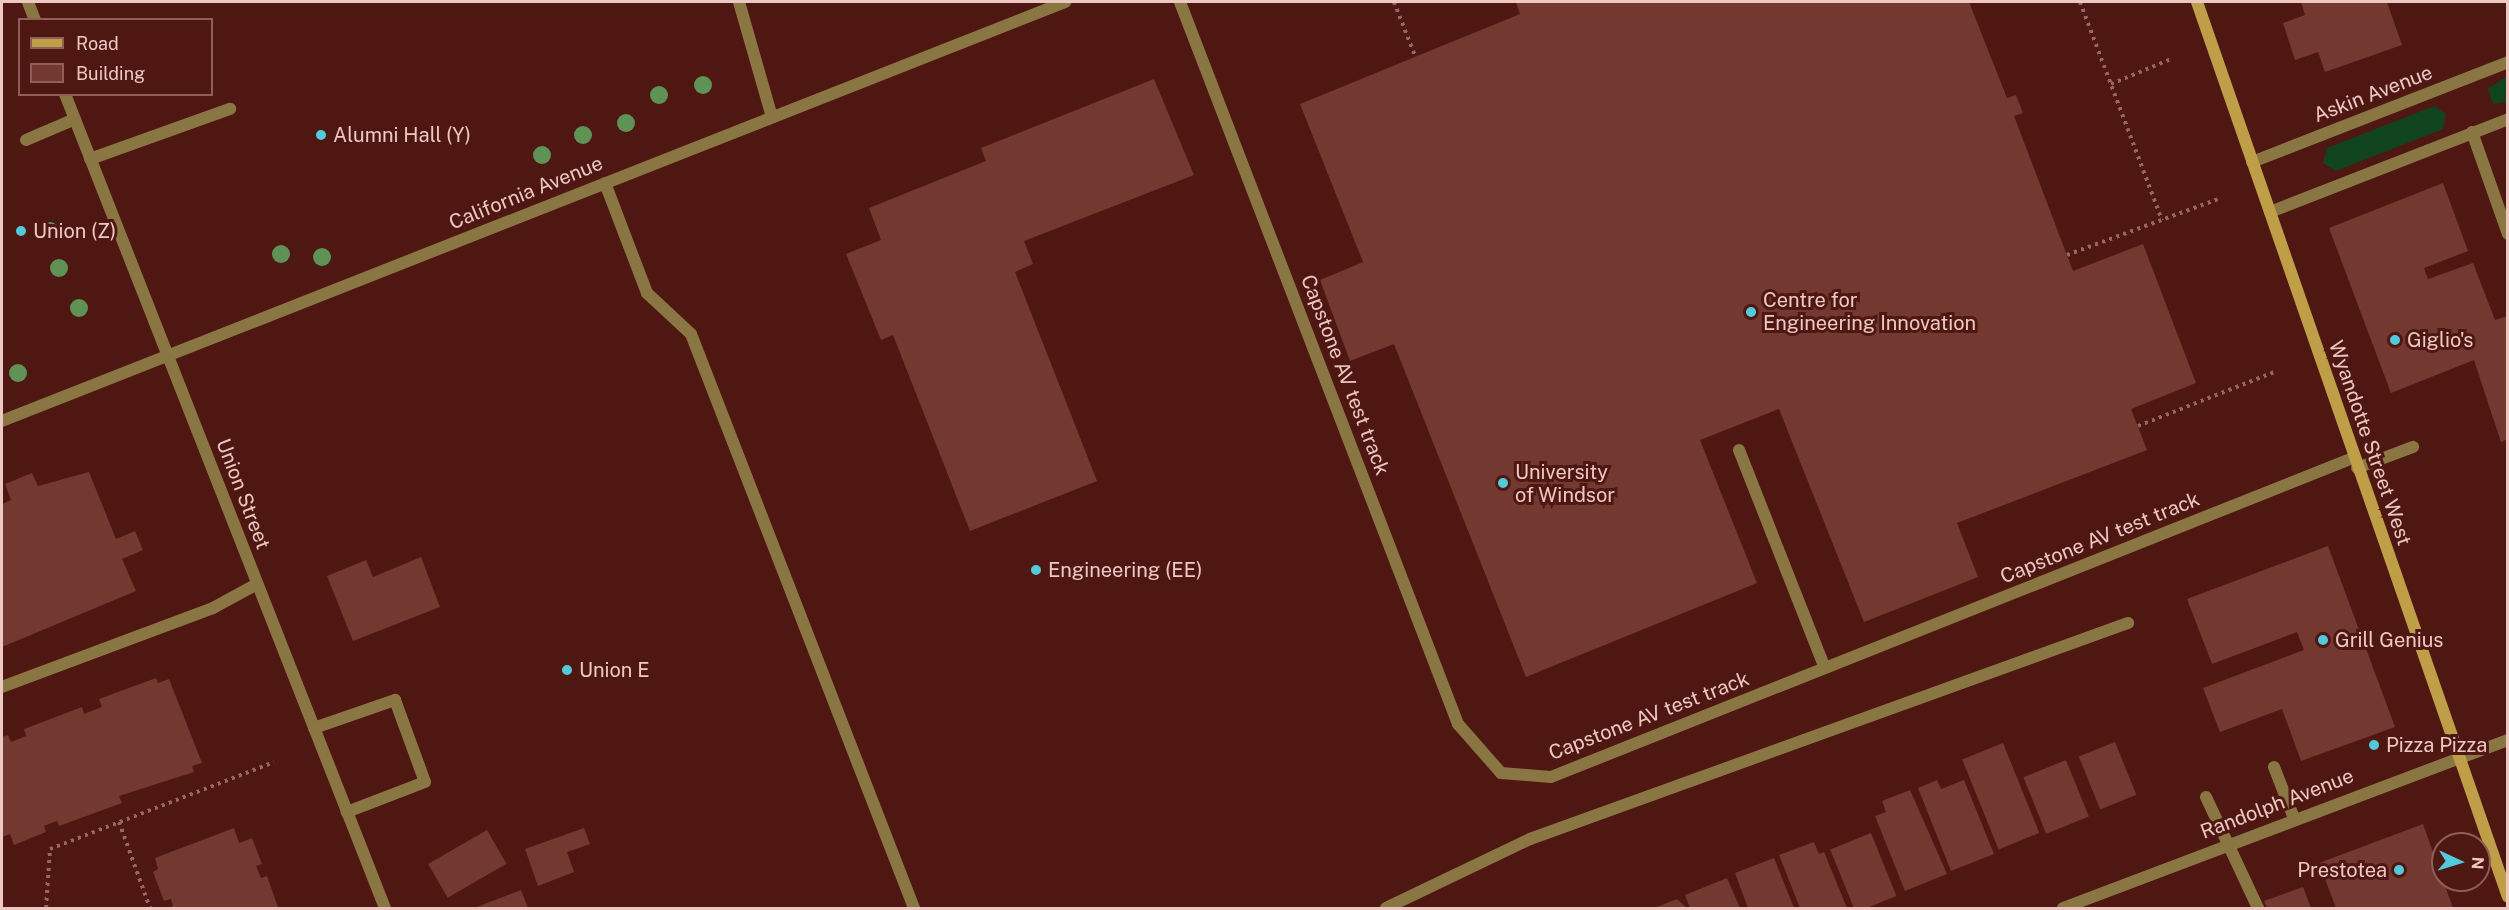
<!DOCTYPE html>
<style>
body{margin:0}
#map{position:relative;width:2509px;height:910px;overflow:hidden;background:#4f1712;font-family:"Public Sans",sans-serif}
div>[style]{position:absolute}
.green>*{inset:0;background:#10441e}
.building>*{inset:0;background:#733830;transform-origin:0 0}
.path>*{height:4px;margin-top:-2px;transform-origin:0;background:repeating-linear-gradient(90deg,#966661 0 3px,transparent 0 7.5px)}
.service>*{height:12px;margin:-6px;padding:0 6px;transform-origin:6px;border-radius:6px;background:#8a7643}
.minor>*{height:12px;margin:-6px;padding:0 6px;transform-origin:6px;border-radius:6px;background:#8a7643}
.secondary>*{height:12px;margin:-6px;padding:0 6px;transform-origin:6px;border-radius:6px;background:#bf9e48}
.trees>*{width:18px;height:18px;margin:-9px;border-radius:50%;background:#5e9355}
.dots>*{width:16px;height:16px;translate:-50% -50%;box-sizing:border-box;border:3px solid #4f1712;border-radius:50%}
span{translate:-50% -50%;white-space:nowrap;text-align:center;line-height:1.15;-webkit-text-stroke:6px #4f1712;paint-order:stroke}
.street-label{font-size:20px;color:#edc8c2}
.poi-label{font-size:20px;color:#edc8c2}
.left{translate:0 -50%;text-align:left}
.right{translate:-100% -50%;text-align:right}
.frame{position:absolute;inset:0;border:3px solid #edc8c2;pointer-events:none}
.legend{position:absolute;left:18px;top:18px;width:195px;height:78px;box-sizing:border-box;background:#4f1712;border:2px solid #8e5e58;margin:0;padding:8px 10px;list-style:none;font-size:18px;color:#edc8c2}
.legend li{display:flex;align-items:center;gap:12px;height:30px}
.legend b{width:30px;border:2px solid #8e5e58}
.north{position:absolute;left:2431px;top:832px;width:60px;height:60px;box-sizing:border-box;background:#4f1712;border:2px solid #8e5e58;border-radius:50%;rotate:94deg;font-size:16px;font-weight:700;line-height:24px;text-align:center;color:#edc8c2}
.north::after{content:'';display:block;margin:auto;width:21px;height:27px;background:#53cadc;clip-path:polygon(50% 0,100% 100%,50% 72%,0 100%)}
</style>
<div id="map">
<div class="green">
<i style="clip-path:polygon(2507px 76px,2507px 102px,2493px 104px,2488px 89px)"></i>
<i style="clip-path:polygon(2434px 106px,2446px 114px,2443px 129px,2336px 171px,2323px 163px,2327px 148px)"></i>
</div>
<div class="building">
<i style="clip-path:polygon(1516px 2px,1969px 2px,2007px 98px,2016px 95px,2023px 113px,2014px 116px,2073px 271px,2143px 244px,2196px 383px,2131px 409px,2147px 450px,1957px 523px,1978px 577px,1864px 622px,1779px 409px,1700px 440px,1757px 583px,1526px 677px,1394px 344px,1350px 361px,1320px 280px,1363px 262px,1300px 104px,1520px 14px)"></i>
<i style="clip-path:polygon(2301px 2px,2387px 2px,2402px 45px,2325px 72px,2318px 52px,2295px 60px,2283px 23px,2305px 15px)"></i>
<i style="clip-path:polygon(1154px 79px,1194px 175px,1024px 241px,1033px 264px,1015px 272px,1097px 481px,970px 531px,893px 335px,881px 340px,846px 254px,881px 240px,869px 208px,986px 161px,981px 148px)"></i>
<i style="clip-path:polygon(2443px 183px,2468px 251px,2424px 268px,2428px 279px,2473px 263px,2495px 320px,2508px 316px,2508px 439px,2501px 442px,2474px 360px,2391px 393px,2329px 228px)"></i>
<i style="clip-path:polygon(89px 472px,116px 539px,135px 531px,143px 550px,122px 559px,136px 591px,2px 647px,2px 504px,11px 500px,5px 484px,32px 473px,38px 486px)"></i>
<i style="clip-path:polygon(2328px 546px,2395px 727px,2301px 761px,2282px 709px,2220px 732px,2203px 688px,2304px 650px,2297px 632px,2212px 664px,2187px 599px)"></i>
<i style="clip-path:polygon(421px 557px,440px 607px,353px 641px,327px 576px,366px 560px,373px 577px)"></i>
<i style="clip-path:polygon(156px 678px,158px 683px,169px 679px,202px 763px,192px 766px,194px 772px,119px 796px,122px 803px,59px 826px,57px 821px,44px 826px,46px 832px,14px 845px,10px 834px,2px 837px,2px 737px,8px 735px,11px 742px,26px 736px,24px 729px,82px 707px,84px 714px,102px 707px,99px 699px)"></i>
<i style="left:2115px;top:742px;width:57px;height:39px;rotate:68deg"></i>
<i style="left:2003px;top:743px;width:97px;height:44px;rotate:68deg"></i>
<i style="left:2066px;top:760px;width:61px;height:46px;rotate:68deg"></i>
<i style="clip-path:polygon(1937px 780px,1941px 789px,1964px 780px,1994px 854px,1951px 871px,1918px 788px)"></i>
<i style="clip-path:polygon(1910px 790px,1947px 874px,1905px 891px,1875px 816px,1886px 812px,1882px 801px)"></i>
<i style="clip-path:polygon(2423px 824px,2453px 908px,2336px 908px,2319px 863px)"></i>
<i style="clip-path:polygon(234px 828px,239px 843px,252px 838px,262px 864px,256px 866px,261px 878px,267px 876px,278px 907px,167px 908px,173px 906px,171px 899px,164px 901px,153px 872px,158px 869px,155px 858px)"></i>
<i style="clip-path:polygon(584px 828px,590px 844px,567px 852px,574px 872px,538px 886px,525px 849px)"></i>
<i style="left:487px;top:830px;width:39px;height:68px;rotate:60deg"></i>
<i style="left:1871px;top:833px;width:68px;height:44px;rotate:68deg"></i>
<i style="clip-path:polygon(1814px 842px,1819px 854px,1824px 852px,1847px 908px,1800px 908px,1779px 855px)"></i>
<i style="clip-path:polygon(1774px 858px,1794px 908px,1748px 908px,1735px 873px)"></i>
<i style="clip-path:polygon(1727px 878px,1740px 908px,1690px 908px,1685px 895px)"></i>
<i style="clip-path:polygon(2303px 887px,2311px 908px,2267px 908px,2264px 901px)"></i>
<i style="clip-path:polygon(521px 890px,528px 908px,474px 908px)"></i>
<i style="clip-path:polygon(1677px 899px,1687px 908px,1654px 908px)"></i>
</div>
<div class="path">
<i style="left:1394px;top:2px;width:58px;rotate:68.7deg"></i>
<i style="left:2080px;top:2px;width:233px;rotate:69.4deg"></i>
<i style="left:2111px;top:84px;width:65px;rotate:-22.6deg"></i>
<i style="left:2067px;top:255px;width:161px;rotate:-20.3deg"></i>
<i style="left:2138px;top:426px;width:149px;rotate:-21.6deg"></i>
<i style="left:119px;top:822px;width:91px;rotate:70.2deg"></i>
<i style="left:46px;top:908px;width:59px;rotate:-86.1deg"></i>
<i style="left:50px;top:849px;width:240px;rotate:-21.2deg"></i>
</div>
<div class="service">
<i style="left:739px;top:2px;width:120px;rotate:74deg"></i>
<i style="left:1180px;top:2px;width:774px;rotate:68.94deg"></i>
<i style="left:1458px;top:724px;width:65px;rotate:48.7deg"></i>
<i style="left:1501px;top:773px;width:50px;rotate:4.6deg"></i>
<i style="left:1551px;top:777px;width:863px;rotate:-21.69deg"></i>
<i style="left:2472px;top:132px;width:108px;rotate:70.6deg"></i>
<i style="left:26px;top:140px;width:53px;rotate:-23.2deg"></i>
<i style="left:90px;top:159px;width:149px;rotate:-19.7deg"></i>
<i style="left:605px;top:183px;width:118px;rotate:69.1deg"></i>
<i style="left:647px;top:293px;width:60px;rotate:43deg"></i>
<i style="left:691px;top:334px;width:616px;rotate:68.77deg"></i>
<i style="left:1739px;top:450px;width:234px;rotate:68.5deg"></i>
<i style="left:2357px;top:468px;width:60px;rotate:-20.6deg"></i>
<i style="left:2px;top:687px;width:225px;rotate:-20.5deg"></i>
<i style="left:213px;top:608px;width:50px;rotate:-28.6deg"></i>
<i style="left:314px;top:728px;width:86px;rotate:-19.1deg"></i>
<i style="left:395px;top:700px;width:87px;rotate:69.9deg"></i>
<i style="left:425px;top:782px;width:84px;rotate:159deg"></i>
<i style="left:2274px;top:767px;width:55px;rotate:68.6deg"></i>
<i style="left:2206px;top:797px;width:123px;rotate:64.9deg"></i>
<i style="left:1386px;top:908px;width:160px;rotate:-25.6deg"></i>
<i style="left:1530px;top:839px;width:636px;rotate:-19.86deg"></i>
</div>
<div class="minor">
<i style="left:28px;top:2px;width:19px;rotate:69deg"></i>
<i style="left:65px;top:94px;width:875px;rotate:68.54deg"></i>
<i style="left:2252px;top:162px;width:275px;rotate:-21.3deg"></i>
<i style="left:2270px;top:212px;width:256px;rotate:-21.3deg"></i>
<i style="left:2px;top:421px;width:1143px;rotate:-21.51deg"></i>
<i style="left:2063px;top:908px;width:476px;rotate:-20.7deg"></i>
</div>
<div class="secondary">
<i style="left:2197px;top:2px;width:947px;rotate:70.84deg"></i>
</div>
<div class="trees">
<i style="left:703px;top:85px"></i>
<i style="left:659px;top:95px"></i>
<i style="left:626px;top:123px"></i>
<i style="left:583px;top:135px"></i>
<i style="left:542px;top:155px"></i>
<i style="left:50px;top:231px"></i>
<i style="left:281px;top:254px"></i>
<i style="left:322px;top:257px"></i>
<i style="left:59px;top:268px"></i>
<i style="left:79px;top:308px"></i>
<i style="left:18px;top:373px"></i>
</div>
<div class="dots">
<i style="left:321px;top:135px;background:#53cadc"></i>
<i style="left:21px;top:231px;background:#53cadc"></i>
<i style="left:1751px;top:312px;background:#53cadc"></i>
<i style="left:2395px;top:340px;background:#53cadc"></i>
<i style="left:1503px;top:483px;background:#53cadc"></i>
<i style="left:1036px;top:570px;background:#53cadc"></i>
<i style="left:2323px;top:640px;background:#53cadc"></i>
<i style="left:567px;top:670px;background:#53cadc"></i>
<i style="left:2374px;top:745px;background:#53cadc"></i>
<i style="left:2399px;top:870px;background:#53cadc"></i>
</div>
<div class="street-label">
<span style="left:2373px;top:94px;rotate:-21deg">Askin Avenue</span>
<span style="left:526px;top:193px;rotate:-22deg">California Avenue</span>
<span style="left:1345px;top:375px;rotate:69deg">Capstone AV test track</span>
<span style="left:2370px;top:443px;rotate:71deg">Wyandotte Street West</span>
<span style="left:243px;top:494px;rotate:69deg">Union Street</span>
<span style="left:2100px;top:538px;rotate:-22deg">Capstone AV test track</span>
<span style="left:1649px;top:716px;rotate:-21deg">Capstone AV test track</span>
<span style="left:2277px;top:804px;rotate:-21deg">Randolph Avenue</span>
</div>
<div class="poi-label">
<span class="left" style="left:333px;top:135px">Alumni Hall (Y)</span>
<span class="left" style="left:33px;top:231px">Union (Z)</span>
<span class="left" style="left:1763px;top:312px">Centre for<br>Engineering Innovation</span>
<span class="left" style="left:2407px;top:340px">Giglio's</span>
<span class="left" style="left:1515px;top:484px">University<br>of Windsor</span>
<span class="left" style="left:1048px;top:570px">Engineering (EE)</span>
<span class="left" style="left:2335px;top:640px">Grill Genius</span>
<span class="left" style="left:579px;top:670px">Union E</span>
<span class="left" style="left:2386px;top:745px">Pizza Pizza</span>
<span class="right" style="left:2387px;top:870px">Prestotea</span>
</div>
<div class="frame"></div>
<ul class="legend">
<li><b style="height:8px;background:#bf9e48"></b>Road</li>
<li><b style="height:16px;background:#733830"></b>Building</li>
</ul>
<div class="north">N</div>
</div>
